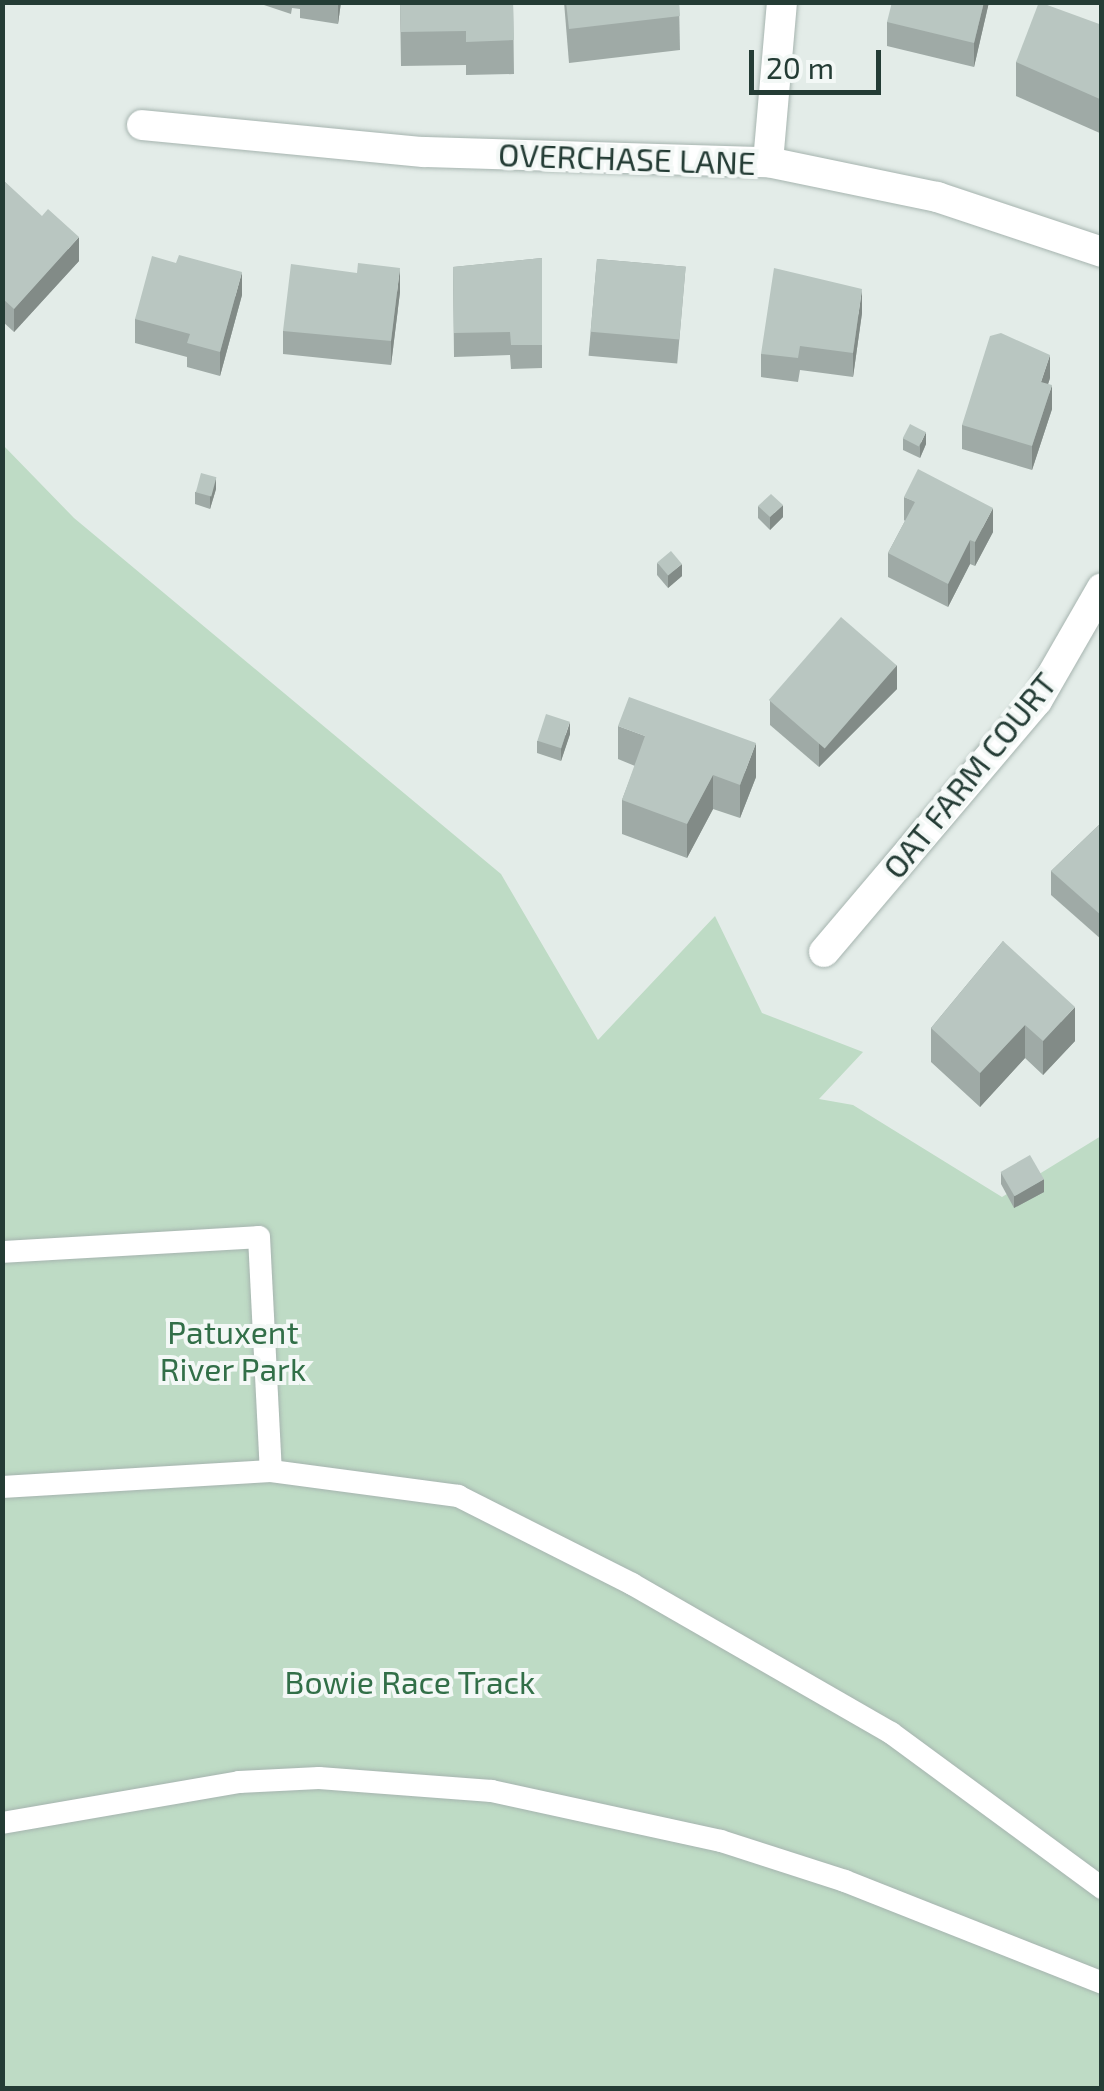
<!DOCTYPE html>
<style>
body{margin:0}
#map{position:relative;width:1104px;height:2091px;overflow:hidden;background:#e3ece8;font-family:"Exo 2",sans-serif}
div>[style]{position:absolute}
.green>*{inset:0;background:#bedbc5}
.roads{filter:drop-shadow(0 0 2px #a6b4af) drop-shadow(0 0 2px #a6b4af)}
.service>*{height:22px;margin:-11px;padding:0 11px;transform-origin:11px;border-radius:11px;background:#fff}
.minor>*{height:30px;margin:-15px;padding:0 15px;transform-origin:15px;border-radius:15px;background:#fff}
.wall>*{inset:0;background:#9faaa6;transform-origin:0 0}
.shaded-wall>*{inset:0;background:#828b87}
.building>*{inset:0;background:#b9c6c1;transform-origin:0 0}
span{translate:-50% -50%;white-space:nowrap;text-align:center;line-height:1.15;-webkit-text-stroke:8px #f3f8f6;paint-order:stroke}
.street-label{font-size:32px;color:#243c35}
.park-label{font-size:32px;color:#326f48}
.frame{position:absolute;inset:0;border:5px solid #243c35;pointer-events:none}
.scale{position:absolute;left:749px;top:50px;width:132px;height:45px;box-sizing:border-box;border:5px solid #243c35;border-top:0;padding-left:12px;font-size:30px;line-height:35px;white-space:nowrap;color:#243c35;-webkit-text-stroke:8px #f3f8f6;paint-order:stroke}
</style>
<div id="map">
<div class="green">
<i style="clip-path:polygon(2px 444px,74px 518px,501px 874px,598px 1040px,715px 916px,762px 1013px,863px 1052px,819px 1099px,853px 1105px,1002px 1197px,1101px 1136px,1101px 2088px,3px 2088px)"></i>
</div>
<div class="roads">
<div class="service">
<i style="left:2px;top:1252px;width:257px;rotate:-3.3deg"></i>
<i style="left:259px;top:1237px;width:234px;rotate:87.1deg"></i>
<i style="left:2px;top:1487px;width:269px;rotate:-3.4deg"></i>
<i style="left:271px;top:1471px;width:189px;rotate:7.6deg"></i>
<i style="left:458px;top:1496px;width:195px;rotate:26.8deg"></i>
<i style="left:632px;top:1584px;width:299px;rotate:29.9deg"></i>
<i style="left:891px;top:1733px;width:262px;rotate:36.3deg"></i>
<i style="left:2px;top:1823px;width:241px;rotate:-9.8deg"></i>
<i style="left:239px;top:1782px;width:80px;rotate:-2.9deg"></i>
<i style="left:319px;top:1778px;width:173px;rotate:4.3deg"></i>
<i style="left:492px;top:1791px;width:234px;rotate:12.3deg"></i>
<i style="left:721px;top:1841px;width:130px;rotate:17.9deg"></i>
<i style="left:845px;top:1881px;width:277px;rotate:21.6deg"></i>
</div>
<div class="minor">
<i style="left:142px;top:125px;width:283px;rotate:5.5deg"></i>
<i style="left:424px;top:152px;width:344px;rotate:1.7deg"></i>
<i style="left:768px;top:162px;width:173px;rotate:11.7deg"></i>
<i style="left:937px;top:197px;width:174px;rotate:18.4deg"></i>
<i style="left:768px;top:162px;width:161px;rotate:-85deg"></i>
<i style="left:824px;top:952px;width:329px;rotate:-49.7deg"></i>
<i style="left:1037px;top:701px;width:130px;rotate:-60.1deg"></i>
</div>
</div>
<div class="wall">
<i style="clip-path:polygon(255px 2px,341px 2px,338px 24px,300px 18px,300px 9px,292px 8px,291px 14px)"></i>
<i style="clip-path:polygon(400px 2px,513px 2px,514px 74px,466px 75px,466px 65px,401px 66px)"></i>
<i style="clip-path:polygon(564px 2px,679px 2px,680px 50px,569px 63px)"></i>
<i style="clip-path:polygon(989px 2px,974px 67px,887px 46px,887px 22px)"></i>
<i style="clip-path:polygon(1102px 25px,1102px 134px,1016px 96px,1016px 62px)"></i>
<i style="clip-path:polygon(2px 179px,79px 261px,14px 332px,2px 321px)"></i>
<i style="clip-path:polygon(542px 258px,542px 368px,511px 369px,510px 355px,454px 357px,453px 267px)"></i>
<i style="left:597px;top:259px;width:89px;height:97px;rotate:5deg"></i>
<i style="clip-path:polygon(400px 292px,391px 365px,283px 354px,283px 331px)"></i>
<i style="clip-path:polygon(242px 295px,220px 376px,187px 367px,187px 357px,135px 343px,135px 319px)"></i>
<i style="clip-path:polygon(862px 313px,853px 377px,800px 370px,798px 382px,761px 377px,761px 354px)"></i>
<i style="clip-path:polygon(1050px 378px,1048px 384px,1052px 409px,1032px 470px,962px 449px,962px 425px)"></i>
<i style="clip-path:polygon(903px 438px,926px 444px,920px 458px,903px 450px)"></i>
<i style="clip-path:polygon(216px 489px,210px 509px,195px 504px,195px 492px)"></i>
<i style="clip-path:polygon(904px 497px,993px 532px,975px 566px,970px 564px,948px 607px,888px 577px,888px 553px,905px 521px,904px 520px)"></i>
<i style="clip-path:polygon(758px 506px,783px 517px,770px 530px,758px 518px)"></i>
<i style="clip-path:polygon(657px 563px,682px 576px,668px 588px,657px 575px)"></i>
<i style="clip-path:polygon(897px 689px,819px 767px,770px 725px,770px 701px)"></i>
<i style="clip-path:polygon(618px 726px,756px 777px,740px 818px,713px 809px,687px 858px,622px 834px,622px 800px,635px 766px,618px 759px)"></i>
<i style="clip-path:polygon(570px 734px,561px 761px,537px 753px,537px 741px)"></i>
<i style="clip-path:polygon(1102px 822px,1102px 940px,1051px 895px,1051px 871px)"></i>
<i style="clip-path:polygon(1003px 941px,1075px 1041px,1043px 1075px,1025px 1058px,980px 1107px,931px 1062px,931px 1028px)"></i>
<i style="clip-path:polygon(1001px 1172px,1044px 1192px,1014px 1208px,1001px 1184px)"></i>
</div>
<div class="shaded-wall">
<i style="clip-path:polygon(338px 2px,341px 2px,338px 24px)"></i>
<i style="clip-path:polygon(984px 2px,989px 2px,974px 67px,974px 43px)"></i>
<i style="clip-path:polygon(79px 237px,79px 261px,14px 332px,14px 309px)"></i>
<i style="clip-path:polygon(400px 268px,400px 292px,391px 365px,391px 341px)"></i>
<i style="clip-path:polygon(242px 272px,242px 295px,220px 376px,220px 352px)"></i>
<i style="clip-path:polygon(862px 289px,862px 313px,853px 377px,853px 353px)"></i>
<i style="clip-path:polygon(1050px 355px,1050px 378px,1041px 406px,1041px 382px)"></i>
<i style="clip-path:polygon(1052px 385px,1052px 409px,1032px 470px,1032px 446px)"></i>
<i style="clip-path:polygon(926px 432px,926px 444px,920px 458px,920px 445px)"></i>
<i style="clip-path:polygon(216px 477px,216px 489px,210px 509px,210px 496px)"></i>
<i style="clip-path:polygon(783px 505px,783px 517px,770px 530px,770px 517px)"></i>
<i style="clip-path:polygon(993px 508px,993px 532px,975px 566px,975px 542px)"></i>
<i style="clip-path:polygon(970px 540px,970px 564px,948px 607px,948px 584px)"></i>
<i style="clip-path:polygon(682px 564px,682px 576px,668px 588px,668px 575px)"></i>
<i style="clip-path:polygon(897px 665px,897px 689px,819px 767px,819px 744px)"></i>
<i style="clip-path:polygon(570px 722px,570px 734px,561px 761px,561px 749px)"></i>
<i style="clip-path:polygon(756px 743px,756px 777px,740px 818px,740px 785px)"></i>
<i style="clip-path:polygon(713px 775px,713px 809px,687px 858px,687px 824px)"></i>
<i style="clip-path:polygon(1075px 1007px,1075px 1041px,1043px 1075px,1043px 1041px)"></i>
<i style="clip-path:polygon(1025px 1025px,1025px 1058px,980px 1107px,980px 1073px)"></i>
<i style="clip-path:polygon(1044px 1179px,1044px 1192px,1014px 1208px,1014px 1196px)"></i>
</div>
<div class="building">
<i style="clip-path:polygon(400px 2px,513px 2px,514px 40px,466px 42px,466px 31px,401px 32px)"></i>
<i style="clip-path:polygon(566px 2px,679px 2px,680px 16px,569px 29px)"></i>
<i style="clip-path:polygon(892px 2px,984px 2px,974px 43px,887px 22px)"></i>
<i style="clip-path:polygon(1039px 2px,1102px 25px,1102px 100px,1016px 62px)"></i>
<i style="clip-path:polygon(2px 179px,42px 216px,48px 209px,79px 237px,14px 309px,2px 298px)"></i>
<i style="clip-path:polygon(179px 255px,242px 272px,220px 352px,187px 343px,190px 334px,135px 319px,152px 256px,176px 263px)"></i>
<i style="clip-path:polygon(542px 258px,542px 345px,511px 345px,510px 332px,454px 333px,453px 267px)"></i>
<i style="left:597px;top:259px;width:89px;height:73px;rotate:5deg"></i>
<i style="clip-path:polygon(358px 263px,400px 268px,391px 341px,283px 331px,291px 264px,357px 273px)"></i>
<i style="clip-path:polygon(774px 268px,862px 289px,853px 353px,800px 346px,798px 358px,761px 354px)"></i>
<i style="clip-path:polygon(1001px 333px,1050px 355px,1041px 382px,1052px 385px,1032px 446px,962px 425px,990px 336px)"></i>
<i style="left:910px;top:424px;width:18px;height:16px;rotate:27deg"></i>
<i style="clip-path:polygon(918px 469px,993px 508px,975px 542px,970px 540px,948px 584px,888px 553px,915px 502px,904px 497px)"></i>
<i style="left:201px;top:473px;width:16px;height:20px;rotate:15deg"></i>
<i style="clip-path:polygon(771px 494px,783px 505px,770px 517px,758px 506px)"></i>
<i style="left:671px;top:551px;width:17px;height:18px;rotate:50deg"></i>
<i style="left:841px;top:617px;width:74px;height:110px;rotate:41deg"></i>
<i style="clip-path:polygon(629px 697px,756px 743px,740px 785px,713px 775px,687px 824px,622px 800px,645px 736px,618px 726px)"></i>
<i style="left:546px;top:714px;width:25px;height:28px;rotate:18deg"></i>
<i style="clip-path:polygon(1102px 822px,1102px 916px,1051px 871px)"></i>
<i style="clip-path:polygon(1003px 941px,1075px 1007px,1043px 1041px,1025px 1025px,980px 1073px,931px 1028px)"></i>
<i style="left:1030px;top:1155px;width:28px;height:34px;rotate:60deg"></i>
</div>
<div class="street-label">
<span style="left:627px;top:158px;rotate:2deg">OVERCHASE LANE</span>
<span style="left:969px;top:775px;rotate:-51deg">OAT FARM COURT</span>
</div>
<div class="park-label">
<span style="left:233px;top:1350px">Patuxent<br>River Park</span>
<span style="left:410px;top:1681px">Bowie Race Track</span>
</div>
<div class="frame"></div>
<div class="scale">20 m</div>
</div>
